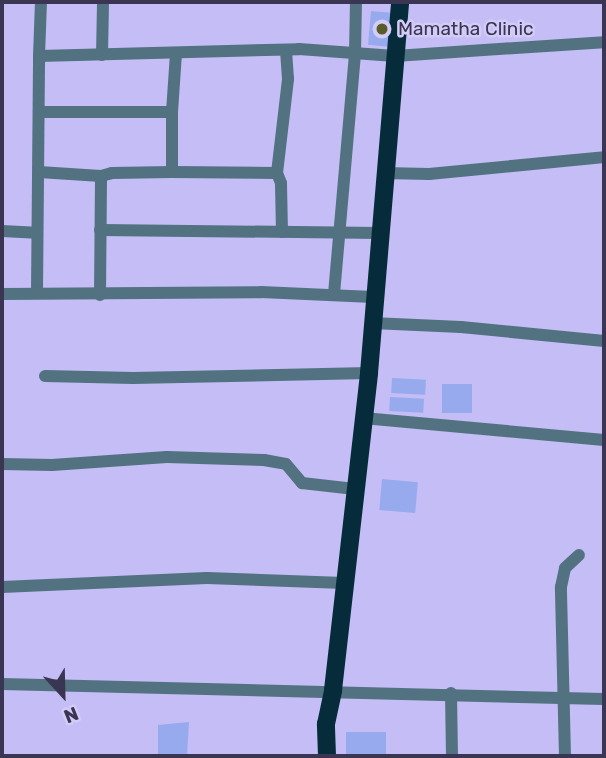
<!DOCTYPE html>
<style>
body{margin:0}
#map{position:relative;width:606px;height:758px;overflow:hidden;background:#c5bdf5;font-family:Rubik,sans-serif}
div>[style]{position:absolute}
.building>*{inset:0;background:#97aaed;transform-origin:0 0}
.minor>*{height:12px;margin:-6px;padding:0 6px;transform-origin:6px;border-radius:6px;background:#527282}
.major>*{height:18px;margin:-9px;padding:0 9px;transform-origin:9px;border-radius:9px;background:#062c3c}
.dots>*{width:19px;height:19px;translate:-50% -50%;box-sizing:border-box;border:4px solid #d2ccf7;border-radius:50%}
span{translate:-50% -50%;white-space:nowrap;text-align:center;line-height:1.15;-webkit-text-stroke:5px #d2ccf7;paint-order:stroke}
.poi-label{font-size:19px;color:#3a3552}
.left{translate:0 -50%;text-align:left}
.frame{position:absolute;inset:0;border:4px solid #3a3552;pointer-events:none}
.north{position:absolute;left:28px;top:660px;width:70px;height:70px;-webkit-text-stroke:5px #d2ccf7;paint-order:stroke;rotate:158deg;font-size:19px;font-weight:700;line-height:28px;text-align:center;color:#3a3552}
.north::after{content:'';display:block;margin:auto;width:24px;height:32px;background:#3a3552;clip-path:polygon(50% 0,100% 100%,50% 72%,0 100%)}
</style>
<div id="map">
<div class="building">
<i style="left:371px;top:11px;width:23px;height:34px;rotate:5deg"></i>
<i style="left:392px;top:378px;width:34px;height:15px;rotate:3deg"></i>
<i style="left:442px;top:384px;width:30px;height:29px"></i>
<i style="left:390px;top:397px;width:34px;height:14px;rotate:3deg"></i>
<i style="left:382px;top:479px;width:36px;height:31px;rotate:5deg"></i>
<i style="clip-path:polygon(189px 722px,187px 756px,158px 756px,158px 725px)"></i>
<i style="left:386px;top:732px;width:24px;height:40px;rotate:90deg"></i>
</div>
<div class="minor">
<i style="left:102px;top:55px;width:53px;rotate:-88.9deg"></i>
<i style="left:39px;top:56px;width:54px;rotate:-87.9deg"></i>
<i style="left:40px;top:112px;width:132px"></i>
<i style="left:39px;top:172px;width:62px;rotate:3.7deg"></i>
<i style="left:101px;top:176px;width:11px;rotate:-15deg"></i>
<i style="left:112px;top:173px;width:60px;rotate:-1deg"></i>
<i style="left:172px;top:172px;width:105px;rotate:0.5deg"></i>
<i style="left:172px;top:172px;width:60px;rotate:-90deg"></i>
<i style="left:172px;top:112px;width:58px;rotate:-86.1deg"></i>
<i style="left:384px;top:173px;width:45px;rotate:1.3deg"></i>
<i style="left:429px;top:174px;width:176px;rotate:-5.5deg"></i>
<i style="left:100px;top:230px;width:279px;rotate:0.6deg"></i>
<i style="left:2px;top:231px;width:34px;rotate:3deg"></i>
<i style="left:282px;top:232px;width:49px;rotate:-91.2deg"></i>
<i style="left:281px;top:183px;width:11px;rotate:-112deg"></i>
<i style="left:277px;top:173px;width:95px;rotate:-83.3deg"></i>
<i style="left:288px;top:79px;width:29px;rotate:-94deg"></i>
<i style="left:37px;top:292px;width:236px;rotate:-89.5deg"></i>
<i style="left:39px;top:56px;width:260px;rotate:-1.5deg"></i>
<i style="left:299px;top:49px;width:96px;rotate:4.2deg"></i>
<i style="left:395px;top:56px;width:209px;rotate:-3.8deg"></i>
<i style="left:2px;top:294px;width:259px;rotate:-0.4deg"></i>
<i style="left:261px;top:292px;width:112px;rotate:2.6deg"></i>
<i style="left:334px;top:294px;width:242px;rotate:-85deg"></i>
<i style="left:355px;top:53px;width:51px;rotate:-88.9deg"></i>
<i style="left:100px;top:295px;width:119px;rotate:-89.5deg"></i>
<i style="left:372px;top:323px;width:89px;rotate:2.6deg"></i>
<i style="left:461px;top:327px;width:144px;rotate:5.6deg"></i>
<i style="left:45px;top:376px;width:88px;rotate:1.3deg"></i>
<i style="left:133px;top:378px;width:236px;rotate:-1.2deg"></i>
<i style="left:363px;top:418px;width:242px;rotate:5.2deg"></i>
<i style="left:2px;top:464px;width:50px;rotate:1.1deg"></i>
<i style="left:52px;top:465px;width:115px;rotate:-4deg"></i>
<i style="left:167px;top:457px;width:97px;rotate:1.8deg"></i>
<i style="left:264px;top:460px;width:22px;rotate:10deg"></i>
<i style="left:286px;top:464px;width:25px;rotate:50deg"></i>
<i style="left:302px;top:483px;width:53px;rotate:6.5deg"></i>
<i style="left:2px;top:587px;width:205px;rotate:-2.5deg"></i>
<i style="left:207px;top:578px;width:137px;rotate:2.1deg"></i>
<i style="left:2px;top:684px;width:602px;rotate:1.43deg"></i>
<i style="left:451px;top:693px;width:63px;rotate:89.1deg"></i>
<i style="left:565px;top:756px;width:169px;rotate:-91.4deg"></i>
<i style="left:561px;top:587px;width:19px;rotate:-78deg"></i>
<i style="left:565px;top:568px;width:19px;rotate:-43deg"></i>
</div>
<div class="major">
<i style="left:327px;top:756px;width:32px;rotate:-92deg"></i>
<i style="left:326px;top:724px;width:35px;rotate:-78deg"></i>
<i style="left:333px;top:690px;width:319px;rotate:-83.5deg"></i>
<i style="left:369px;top:373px;width:372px;rotate:-85.2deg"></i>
</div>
<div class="dots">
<i style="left:382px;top:29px;background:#595c29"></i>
</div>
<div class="poi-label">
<span class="left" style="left:398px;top:29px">Mamatha Clinic</span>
</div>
<div class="frame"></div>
<div class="north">N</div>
</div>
